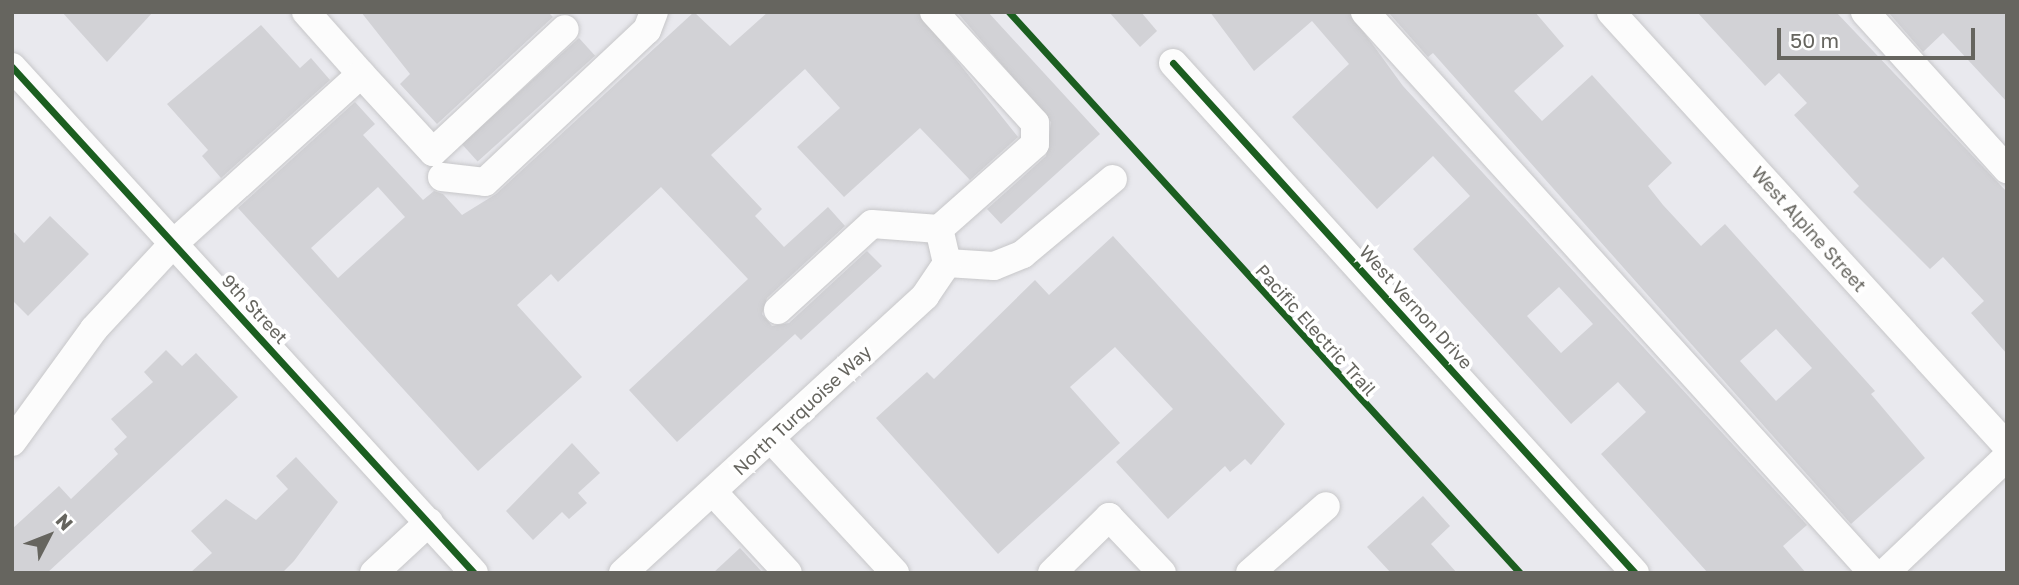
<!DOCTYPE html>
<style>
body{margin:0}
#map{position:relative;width:2019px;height:585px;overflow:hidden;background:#e9e9ee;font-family:"Golos Text",sans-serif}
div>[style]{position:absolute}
.building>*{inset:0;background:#d2d2d6;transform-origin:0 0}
.roads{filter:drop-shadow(0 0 2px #c7c7c9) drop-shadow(0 0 2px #c7c7c9)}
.minor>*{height:28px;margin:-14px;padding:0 14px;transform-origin:14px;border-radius:14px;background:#fcfcfc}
.cycleway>*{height:7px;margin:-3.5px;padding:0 3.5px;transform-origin:3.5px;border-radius:3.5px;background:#1b5e20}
span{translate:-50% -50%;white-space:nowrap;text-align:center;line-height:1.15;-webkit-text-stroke:7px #fff;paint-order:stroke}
.street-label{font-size:18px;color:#66655f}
.frame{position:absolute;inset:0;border:14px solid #66655f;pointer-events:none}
.north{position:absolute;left:14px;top:501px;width:70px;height:70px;-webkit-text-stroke:5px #fff;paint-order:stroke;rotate:48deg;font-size:19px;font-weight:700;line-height:28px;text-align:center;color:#66655f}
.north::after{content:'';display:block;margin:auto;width:24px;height:32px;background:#66655f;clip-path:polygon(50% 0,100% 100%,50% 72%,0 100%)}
.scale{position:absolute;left:1777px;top:28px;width:198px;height:32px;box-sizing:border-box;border:4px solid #66655f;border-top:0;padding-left:9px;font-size:21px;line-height:24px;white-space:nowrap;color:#66655f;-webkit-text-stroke:5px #fff;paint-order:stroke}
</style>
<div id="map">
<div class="building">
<i style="clip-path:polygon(62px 12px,153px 12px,107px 62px)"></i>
<i style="clip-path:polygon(361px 12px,548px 12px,553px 17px,437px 124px,400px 84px,410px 74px)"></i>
<i style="clip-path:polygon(evenodd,694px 12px,730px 46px,768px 12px,918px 12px,1018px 137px,970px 180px,920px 128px,844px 197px,797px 147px,840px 108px,805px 69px,711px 155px,762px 209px,755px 216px,784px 247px,828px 207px,845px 226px,767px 298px,762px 314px,772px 326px,789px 323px,867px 251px,882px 266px,801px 340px,795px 334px,677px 442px,629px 390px,748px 279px,661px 187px,558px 282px,551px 274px,517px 305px,582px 377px,478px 471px,238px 208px,355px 102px,375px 124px,363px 135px,423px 200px,434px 191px,443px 194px,462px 215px,496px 194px,694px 12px,378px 187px,405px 217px,338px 278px,311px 248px,378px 187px)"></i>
<i style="clip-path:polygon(957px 12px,988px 12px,1100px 134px,1001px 224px,987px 209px,1046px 156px,1051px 122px)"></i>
<i style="clip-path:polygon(1109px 12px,1141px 12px,1157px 31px,1140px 47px)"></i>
<i style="clip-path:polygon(evenodd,1210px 12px,1349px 12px,1403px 86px,1807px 525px,1783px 546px,1806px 573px,1708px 573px,1601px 454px,1646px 412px,1618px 382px,1571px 424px,1413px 249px,1470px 196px,1433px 156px,1377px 209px,1292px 117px,1349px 64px,1312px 21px,1254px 71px,1210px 12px,1559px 287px,1593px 324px,1561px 353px,1527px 316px,1559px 287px)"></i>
<i style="clip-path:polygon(evenodd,1388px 12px,1535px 12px,1564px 46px,1514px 91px,1542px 121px,1592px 75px,1672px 163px,1648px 186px,1663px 205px,1701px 246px,1725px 224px,1875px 391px,1871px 394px,1925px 458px,1851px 524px,1433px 53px,1428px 57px,1388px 12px,1776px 329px,1812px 368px,1776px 401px,1740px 361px,1776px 329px)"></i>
<i style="clip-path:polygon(1697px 12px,1836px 12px,2007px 192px,2007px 354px,1971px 313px,1984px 301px,1943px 257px,1930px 269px,1853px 192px,1859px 186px,1794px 115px,1807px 103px,1779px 73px,1765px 86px)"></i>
<i style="clip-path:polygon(1888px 12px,2007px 12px,2007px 102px,1943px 33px,1923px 52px)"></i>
<i style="clip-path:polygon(261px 25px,300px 68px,311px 58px,330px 80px,221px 178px,202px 156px,208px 150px,167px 104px)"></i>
<i style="left:579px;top:38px;width:24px;height:158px;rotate:48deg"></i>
<i style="clip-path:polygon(50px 216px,89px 254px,28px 316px,12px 300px,12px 230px,24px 243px)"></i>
<i style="clip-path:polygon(1113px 236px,1285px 424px,1251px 465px,1245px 459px,1230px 472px,1225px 466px,1168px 519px,1116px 462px,1173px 409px,1115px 347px,1070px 387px,1120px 443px,998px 554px,876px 418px,927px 372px,934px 379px,1035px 280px,1049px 295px)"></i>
<i style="clip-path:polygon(166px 350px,182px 366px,196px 353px,238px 397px,47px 573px,12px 573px,12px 529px,59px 486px,71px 499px,118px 454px,114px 449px,127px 437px,111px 419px,153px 382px,144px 372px)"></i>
<i style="clip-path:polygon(572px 443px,600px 473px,578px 493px,587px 503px,569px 519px,562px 512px,533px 540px,506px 511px)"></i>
<i style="clip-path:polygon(296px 457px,338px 502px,294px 561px,282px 573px,190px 573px,212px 553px,191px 531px,226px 499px,256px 520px,288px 489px,276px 476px)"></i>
<i style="clip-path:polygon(1423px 496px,1450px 526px,1431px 544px,1457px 573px,1391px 573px,1367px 547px)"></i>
<i style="clip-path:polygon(740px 548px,763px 573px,713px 573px)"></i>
</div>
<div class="roads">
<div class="minor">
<i style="left:306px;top:12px;width:83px;rotate:48.4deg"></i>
<i style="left:1365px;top:12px;width:757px;rotate:47.84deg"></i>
<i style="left:1611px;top:12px;width:588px;rotate:47.62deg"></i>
<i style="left:1865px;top:12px;width:212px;rotate:47.9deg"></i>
<i style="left:1173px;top:63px;width:688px;rotate:47.83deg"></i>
<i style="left:12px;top:67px;width:685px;rotate:47.6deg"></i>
<i style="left:442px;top:177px;width:43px;rotate:6.6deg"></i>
<i style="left:485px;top:182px;width:222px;rotate:-43.2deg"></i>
<i style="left:647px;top:30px;width:19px;rotate:-69deg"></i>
<i style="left:947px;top:263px;width:47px;rotate:3.7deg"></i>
<i style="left:994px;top:266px;width:31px;rotate:-22deg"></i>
<i style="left:1023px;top:254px;width:117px;rotate:-39.8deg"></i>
<i style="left:778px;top:310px;width:127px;rotate:-42.5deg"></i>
<i style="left:872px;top:224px;width:67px;rotate:4.3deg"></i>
<i style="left:939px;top:229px;width:128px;rotate:-41.5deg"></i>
<i style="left:1035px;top:144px;width:21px;rotate:-90deg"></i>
<i style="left:1035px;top:123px;width:150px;rotate:-132.3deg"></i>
<i style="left:772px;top:440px;width:181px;rotate:47.2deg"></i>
<i style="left:12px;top:442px;width:140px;rotate:-54deg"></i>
<i style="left:94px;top:329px;width:116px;rotate:-47.1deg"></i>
<i style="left:173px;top:244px;width:253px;rotate:-42.1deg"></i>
<i style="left:361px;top:74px;width:106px;rotate:47.3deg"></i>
<i style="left:433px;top:152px;width:180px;rotate:-43deg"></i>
<i style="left:713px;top:492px;width:110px;rotate:47.2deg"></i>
<i style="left:374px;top:573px;width:75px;rotate:-42.8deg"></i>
<i style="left:623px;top:573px;width:410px;rotate:-42.5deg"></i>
<i style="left:925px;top:296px;width:40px;rotate:-56deg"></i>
<i style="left:947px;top:263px;width:35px;rotate:-103deg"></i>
<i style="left:1052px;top:573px;width:80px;rotate:-44.5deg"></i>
<i style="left:1109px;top:517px;width:77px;rotate:46.6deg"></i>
<i style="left:1250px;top:573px;width:101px;rotate:-41.4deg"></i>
<i style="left:1885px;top:573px;width:168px;rotate:-43.6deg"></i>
</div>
</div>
<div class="cycleway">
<i style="left:1009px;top:12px;width:759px;rotate:47.67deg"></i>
<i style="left:1173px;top:63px;width:688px;rotate:47.83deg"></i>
<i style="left:12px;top:67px;width:685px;rotate:47.6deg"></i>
</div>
<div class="street-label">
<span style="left:1809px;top:229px;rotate:48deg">West Alpine Street</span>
<span style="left:1416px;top:307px;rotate:48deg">West Vernon Drive</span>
<span style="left:255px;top:309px;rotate:47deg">9th Street</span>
<span style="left:1316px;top:330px;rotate:48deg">Pacific Electric Trail</span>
<span style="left:802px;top:410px;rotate:-43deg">North Turquoise Way</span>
</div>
<div class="frame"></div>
<div class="north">N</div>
<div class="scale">50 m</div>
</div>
